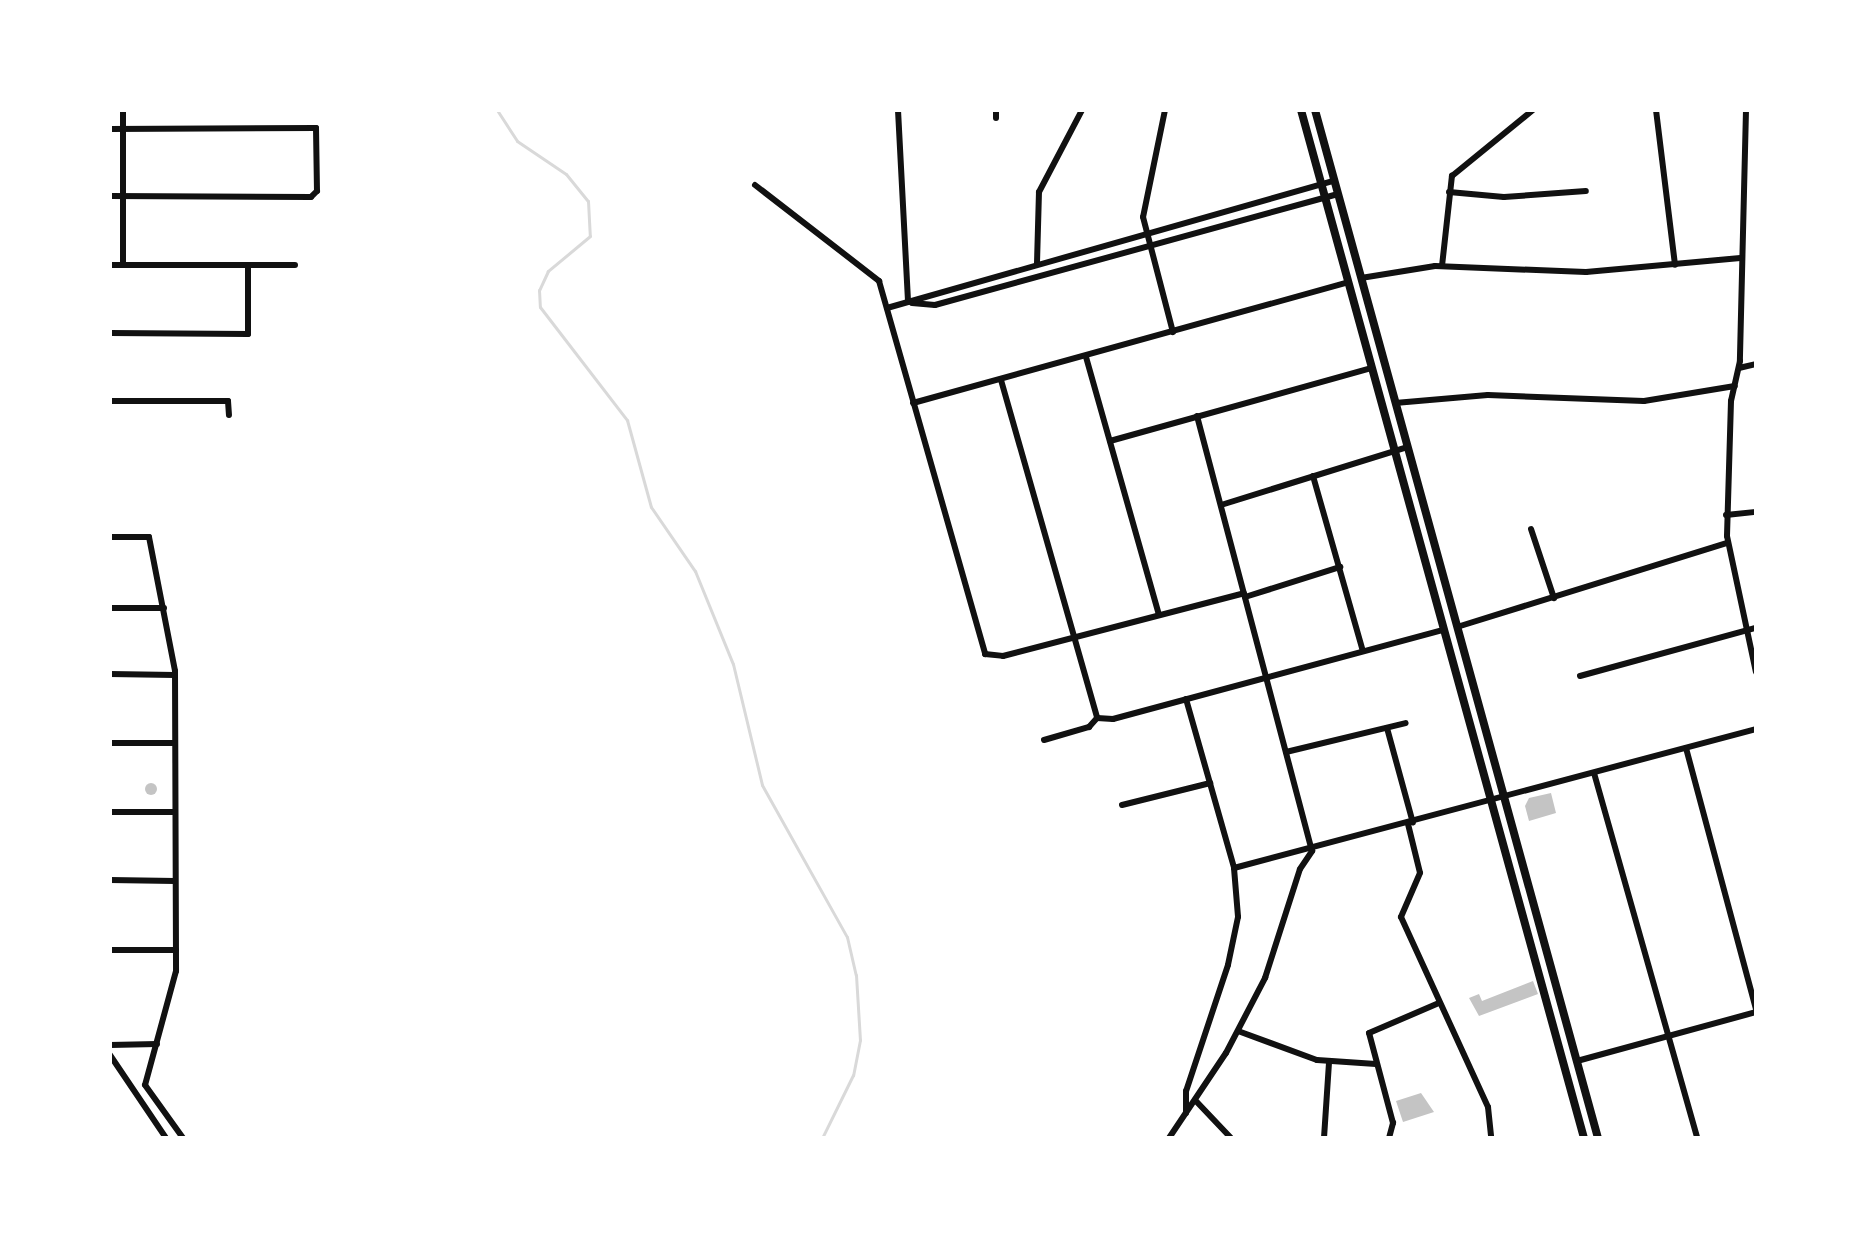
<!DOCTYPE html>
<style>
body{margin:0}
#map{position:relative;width:1866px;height:1248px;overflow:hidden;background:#fff;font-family:Overpass,sans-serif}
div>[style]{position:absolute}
.stream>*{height:3px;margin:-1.5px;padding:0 1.5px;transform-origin:1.5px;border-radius:1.5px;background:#d9d9d9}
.building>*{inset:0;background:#c4c4c4}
.round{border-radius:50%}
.minor>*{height:6px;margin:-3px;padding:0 3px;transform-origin:3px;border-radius:3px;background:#111}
.secondary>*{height:8px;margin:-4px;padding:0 4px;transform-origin:4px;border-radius:4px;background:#111}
span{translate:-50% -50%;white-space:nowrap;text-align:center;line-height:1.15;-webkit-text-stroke:6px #fff;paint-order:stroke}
.frame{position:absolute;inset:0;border:112px solid #fff;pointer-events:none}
</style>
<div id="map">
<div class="stream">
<i style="left:497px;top:110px;width:37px;rotate:57deg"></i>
<i style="left:517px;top:141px;width:59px;rotate:34deg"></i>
<i style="left:566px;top:174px;width:35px;rotate:51deg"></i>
<i style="left:588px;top:201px;width:35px;rotate:87deg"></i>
<i style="left:590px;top:236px;width:55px;rotate:140.2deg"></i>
<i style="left:548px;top:271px;width:21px;rotate:115deg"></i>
<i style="left:539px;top:290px;width:17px;rotate:87deg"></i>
<i style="left:540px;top:307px;width:143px;rotate:52.4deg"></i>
<i style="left:627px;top:420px;width:90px;rotate:74.6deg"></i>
<i style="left:651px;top:507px;width:78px;rotate:55.5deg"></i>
<i style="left:695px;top:571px;width:100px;rotate:67.8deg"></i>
<i style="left:733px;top:664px;width:124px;rotate:76.5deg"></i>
<i style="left:762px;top:785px;width:174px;rotate:60.8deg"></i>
<i style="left:847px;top:937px;width:39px;rotate:77deg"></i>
<i style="left:856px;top:975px;width:65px;rotate:86.5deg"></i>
<i style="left:860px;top:1040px;width:36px;rotate:101deg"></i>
<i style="left:853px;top:1075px;width:70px;rotate:116.2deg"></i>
</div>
<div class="building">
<i class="round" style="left:145px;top:783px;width:12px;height:12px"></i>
<i style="clip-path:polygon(1551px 793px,1556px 813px,1529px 821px,1525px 806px,1529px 798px)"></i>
<i style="clip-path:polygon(1533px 981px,1538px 994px,1479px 1016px,1469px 998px,1479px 994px,1482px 1001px)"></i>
<i style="clip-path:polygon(1421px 1093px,1434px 1112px,1403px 1122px,1396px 1101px)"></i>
</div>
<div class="minor">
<i style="left:123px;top:110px;width:155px;rotate:90deg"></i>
<i style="left:898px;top:110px;width:192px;rotate:87deg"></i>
<i style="left:1165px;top:110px;width:109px;rotate:101.6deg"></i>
<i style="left:1143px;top:217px;width:119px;rotate:75.4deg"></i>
<i style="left:1656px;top:110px;width:156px;rotate:83deg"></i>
<i style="left:1746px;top:110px;width:251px;rotate:91.4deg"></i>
<i style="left:1740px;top:361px;width:41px;rotate:102.7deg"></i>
<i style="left:1731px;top:401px;width:135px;rotate:91.7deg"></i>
<i style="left:1727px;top:536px;width:139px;rotate:78deg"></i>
<i style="left:996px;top:118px;width:8px;rotate:-90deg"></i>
<i style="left:110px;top:129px;width:206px;rotate:-0.3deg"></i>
<i style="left:316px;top:128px;width:63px;rotate:89.1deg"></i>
<i style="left:317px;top:191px;width:8px;rotate:135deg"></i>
<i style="left:311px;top:197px;width:201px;rotate:-179.7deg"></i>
<i style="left:755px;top:185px;width:157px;rotate:37.7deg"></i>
<i style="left:879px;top:281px;width:388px;rotate:74.1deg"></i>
<i style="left:985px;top:654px;width:18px;rotate:6deg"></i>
<i style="left:1003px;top:656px;width:249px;rotate:-14.6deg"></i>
<i style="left:1449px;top:192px;width:55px;rotate:5.2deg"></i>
<i style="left:1504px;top:197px;width:82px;rotate:-4.2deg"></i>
<i style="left:1037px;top:263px;width:71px;rotate:-88.4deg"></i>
<i style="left:1039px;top:192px;width:93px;rotate:-62.3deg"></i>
<i style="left:110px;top:265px;width:185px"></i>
<i style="left:1442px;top:266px;width:91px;rotate:-83.7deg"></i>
<i style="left:1452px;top:176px;width:104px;rotate:-39.2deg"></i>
<i style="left:1361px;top:278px;width:75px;rotate:-9.2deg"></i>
<i style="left:1435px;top:266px;width:151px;rotate:2.3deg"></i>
<i style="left:1586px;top:272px;width:155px;rotate:-5.2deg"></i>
<i style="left:912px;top:303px;width:23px;rotate:5deg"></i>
<i style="left:935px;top:305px;width:418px;rotate:-15.4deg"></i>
<i style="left:887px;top:308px;width:465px;rotate:-15.9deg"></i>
<i style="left:110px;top:333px;width:138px;rotate:0.4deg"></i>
<i style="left:248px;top:334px;width:69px;rotate:-90deg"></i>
<i style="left:1086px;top:357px;width:268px;rotate:74.2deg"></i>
<i style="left:1739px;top:368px;width:17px;rotate:-13deg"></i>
<i style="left:1001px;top:380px;width:351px;rotate:74.1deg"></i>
<i style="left:110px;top:401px;width:118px"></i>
<i style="left:228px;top:401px;width:14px;rotate:86deg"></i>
<i style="left:913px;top:403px;width:452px;rotate:-15.5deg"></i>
<i style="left:1395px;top:403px;width:93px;rotate:-4.9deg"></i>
<i style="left:1488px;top:395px;width:156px;rotate:2.2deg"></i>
<i style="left:1644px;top:401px;width:92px;rotate:-9.4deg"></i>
<i style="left:1197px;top:416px;width:450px;rotate:75.2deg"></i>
<i style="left:1110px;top:441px;width:271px;rotate:-15.6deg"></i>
<i style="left:1313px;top:476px;width:182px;rotate:74.1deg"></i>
<i style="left:1221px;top:505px;width:195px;rotate:-17.3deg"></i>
<i style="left:1726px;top:515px;width:30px;rotate:-6deg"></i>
<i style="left:1531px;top:529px;width:73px;rotate:71.6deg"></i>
<i style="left:110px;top:537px;width:39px"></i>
<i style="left:149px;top:537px;width:136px;rotate:79deg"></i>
<i style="left:175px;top:671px;width:300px;rotate:89.8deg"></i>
<i style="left:176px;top:971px;width:118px;rotate:105.2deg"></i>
<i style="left:145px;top:1085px;width:65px;rotate:54.4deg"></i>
<i style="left:1245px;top:597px;width:100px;rotate:-17.5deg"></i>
<i style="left:110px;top:608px;width:54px"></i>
<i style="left:1457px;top:627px;width:283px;rotate:-17.3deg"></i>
<i style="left:110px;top:674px;width:65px;rotate:0.9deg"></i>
<i style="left:1580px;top:676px;width:182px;rotate:-15.3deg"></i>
<i style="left:1186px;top:699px;width:176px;rotate:74.1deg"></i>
<i style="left:1234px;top:868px;width:49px;rotate:85.3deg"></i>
<i style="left:1238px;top:917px;width:49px;rotate:101.8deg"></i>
<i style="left:1228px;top:965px;width:133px;rotate:108.4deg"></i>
<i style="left:1186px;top:1091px;width:22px;rotate:90deg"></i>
<i style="left:1097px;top:718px;width:16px;rotate:4deg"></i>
<i style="left:1113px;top:719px;width:342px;rotate:-15.1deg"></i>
<i style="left:1387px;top:728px;width:98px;rotate:74.7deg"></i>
<i style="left:1044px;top:740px;width:47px;rotate:-16.1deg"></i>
<i style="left:1089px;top:727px;width:12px;rotate:-48deg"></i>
<i style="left:110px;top:743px;width:65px"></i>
<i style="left:1686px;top:748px;width:270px;rotate:75deg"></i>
<i style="left:1286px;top:752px;width:123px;rotate:-13.6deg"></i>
<i style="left:1594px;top:773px;width:379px;rotate:74.2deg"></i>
<i style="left:1122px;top:805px;width:91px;rotate:-14deg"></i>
<i style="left:110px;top:812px;width:65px"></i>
<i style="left:1408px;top:824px;width:50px;rotate:76.2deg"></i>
<i style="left:1420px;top:873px;width:48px;rotate:113.4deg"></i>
<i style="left:1401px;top:917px;width:209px;rotate:65.4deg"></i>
<i style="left:1488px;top:1107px;width:31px;rotate:84deg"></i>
<i style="left:1234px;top:868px;width:540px;rotate:-14.91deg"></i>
<i style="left:110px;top:880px;width:65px;rotate:0.9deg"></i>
<i style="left:110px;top:950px;width:66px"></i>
<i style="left:1238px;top:1031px;width:84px;rotate:20.2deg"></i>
<i style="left:1317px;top:1060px;width:59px;rotate:3.9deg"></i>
<i style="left:110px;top:1045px;width:47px;rotate:-1.2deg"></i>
<i style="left:110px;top:1055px;width:100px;rotate:56deg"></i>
<i style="left:1577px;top:1061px;width:186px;rotate:-15.3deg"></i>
<i style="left:1195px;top:1100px;width:52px;rotate:46.5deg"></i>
<i style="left:1169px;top:1138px;width:102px;rotate:-56.2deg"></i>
<i style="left:1226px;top:1053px;width:85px;rotate:-62.5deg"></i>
<i style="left:1265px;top:978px;width:114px;rotate:-72.2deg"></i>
<i style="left:1300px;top:869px;width:22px;rotate:-56deg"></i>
<i style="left:1324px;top:1138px;width:76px;rotate:-86.2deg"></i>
<i style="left:1389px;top:1138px;width:16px;rotate:-75deg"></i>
<i style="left:1393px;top:1123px;width:93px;rotate:-104.9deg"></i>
<i style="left:1369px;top:1033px;width:76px;rotate:-23.2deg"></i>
</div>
<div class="secondary">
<i style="left:1301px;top:110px;width:1066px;rotate:74.61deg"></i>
<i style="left:1315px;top:110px;width:1066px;rotate:74.61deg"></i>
</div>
<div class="frame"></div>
</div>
